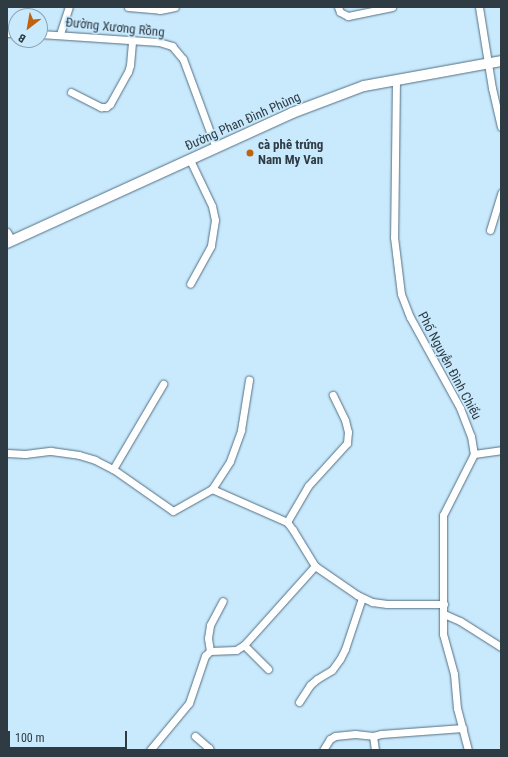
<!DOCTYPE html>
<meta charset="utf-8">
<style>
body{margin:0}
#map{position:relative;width:508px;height:757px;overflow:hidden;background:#c9e9fd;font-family:"Roboto Condensed",sans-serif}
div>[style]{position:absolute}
.roads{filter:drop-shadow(0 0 1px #537081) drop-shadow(0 0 1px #537081)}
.street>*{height:7px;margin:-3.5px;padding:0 3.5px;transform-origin:3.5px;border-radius:3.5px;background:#fff}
.secondary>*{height:10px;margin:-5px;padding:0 5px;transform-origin:5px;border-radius:5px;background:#fff}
.dots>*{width:11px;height:11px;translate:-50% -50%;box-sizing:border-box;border:2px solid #c9e9fd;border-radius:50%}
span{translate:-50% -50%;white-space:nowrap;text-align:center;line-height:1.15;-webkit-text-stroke:3.5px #c9e9fd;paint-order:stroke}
.street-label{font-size:13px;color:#2f3b43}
.poi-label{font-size:13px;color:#2f3b43;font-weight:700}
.left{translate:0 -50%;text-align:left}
.frame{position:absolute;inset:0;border:8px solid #2f3b43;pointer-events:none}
.north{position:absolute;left:8px;top:8px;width:40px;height:40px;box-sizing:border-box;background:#c9e9fd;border:1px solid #8ba3b3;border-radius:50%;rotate:211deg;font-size:11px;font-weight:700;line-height:16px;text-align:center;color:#2f3b43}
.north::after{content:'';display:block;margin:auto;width:14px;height:18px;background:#bf630e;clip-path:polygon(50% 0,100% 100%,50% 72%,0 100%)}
.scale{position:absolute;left:8px;top:731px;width:119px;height:18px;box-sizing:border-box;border:2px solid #2f3b43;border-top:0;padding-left:5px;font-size:12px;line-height:14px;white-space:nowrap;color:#2f3b43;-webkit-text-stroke:3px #c9e9fd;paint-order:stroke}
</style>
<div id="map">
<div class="roads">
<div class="street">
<i style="left:128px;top:7px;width:32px;rotate:5deg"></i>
<i style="left:160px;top:10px;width:15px;rotate:-11deg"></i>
<i style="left:338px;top:7px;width:5px;rotate:68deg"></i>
<i style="left:340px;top:12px;width:9px;rotate:27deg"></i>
<i style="left:348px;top:16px;width:45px;rotate:-11.6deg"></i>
<i style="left:479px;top:7px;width:82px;rotate:80.9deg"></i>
<i style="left:492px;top:88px;width:40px;rotate:77deg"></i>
<i style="left:7px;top:33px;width:9px"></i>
<i style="left:40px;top:34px;width:119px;rotate:3.8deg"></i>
<i style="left:159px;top:42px;width:14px;rotate:17deg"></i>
<i style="left:172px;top:46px;width:17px;rotate:50deg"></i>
<i style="left:183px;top:59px;width:95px;rotate:69.7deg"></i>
<i style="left:60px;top:34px;width:28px;rotate:-72deg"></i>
<i style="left:396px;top:80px;width:157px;rotate:90.7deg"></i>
<i style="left:394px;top:237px;width:57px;rotate:83deg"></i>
<i style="left:401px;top:294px;width:25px;rotate:69deg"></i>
<i style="left:410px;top:317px;width:104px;rotate:61.2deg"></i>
<i style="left:460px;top:408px;width:30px;rotate:69deg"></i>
<i style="left:471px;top:436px;width:18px;rotate:81deg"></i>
<i style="left:474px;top:454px;width:68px;rotate:116.9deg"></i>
<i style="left:443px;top:515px;width:119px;rotate:90deg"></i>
<i style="left:443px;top:634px;width:41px;rotate:74.6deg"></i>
<i style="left:454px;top:674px;width:34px;rotate:85deg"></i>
<i style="left:457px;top:708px;width:43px;rotate:75.3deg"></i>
<i style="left:71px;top:92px;width:34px;rotate:27deg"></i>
<i style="left:101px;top:107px;width:5px"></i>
<i style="left:106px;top:107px;width:5px;rotate:-37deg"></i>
<i style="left:110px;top:104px;width:37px;rotate:-61deg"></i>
<i style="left:128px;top:72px;width:7px;rotate:-74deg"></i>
<i style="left:130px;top:65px;width:25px;rotate:-85deg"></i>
<i style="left:190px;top:160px;width:51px;rotate:64.4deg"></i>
<i style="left:212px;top:206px;width:14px;rotate:78deg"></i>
<i style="left:215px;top:220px;width:26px;rotate:99deg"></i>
<i style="left:211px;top:246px;width:43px;rotate:118.9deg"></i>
<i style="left:490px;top:230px;width:39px;rotate:-73deg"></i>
<i style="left:7px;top:232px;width:10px;rotate:61deg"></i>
<i style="left:7px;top:453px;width:18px;rotate:3deg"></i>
<i style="left:25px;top:454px;width:26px;rotate:-7deg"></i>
<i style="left:51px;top:451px;width:28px;rotate:8deg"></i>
<i style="left:79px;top:455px;width:17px;rotate:17deg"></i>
<i style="left:95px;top:460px;width:20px;rotate:27deg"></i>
<i style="left:113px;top:469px;width:73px;rotate:35deg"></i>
<i style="left:173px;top:511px;width:45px;rotate:-29.4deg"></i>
<i style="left:212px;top:489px;width:33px;rotate:-57deg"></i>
<i style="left:230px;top:461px;width:33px;rotate:-70deg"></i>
<i style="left:241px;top:430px;width:51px;rotate:-80.9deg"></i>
<i style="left:474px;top:454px;width:27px;rotate:-8deg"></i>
<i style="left:113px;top:469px;width:99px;rotate:-59.5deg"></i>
<i style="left:212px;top:489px;width:82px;rotate:23.7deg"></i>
<i style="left:287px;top:522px;width:10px;rotate:53deg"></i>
<i style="left:293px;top:530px;width:42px;rotate:58.6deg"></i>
<i style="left:315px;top:566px;width:51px;rotate:34.6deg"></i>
<i style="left:357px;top:595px;width:17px;rotate:25deg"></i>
<i style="left:372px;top:602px;width:15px;rotate:8deg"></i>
<i style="left:387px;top:604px;width:57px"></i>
<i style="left:287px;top:522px;width:42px;rotate:-59.7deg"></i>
<i style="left:308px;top:486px;width:58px;rotate:-47.8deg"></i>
<i style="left:347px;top:443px;width:11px;rotate:-85deg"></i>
<i style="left:348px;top:432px;width:12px;rotate:-104deg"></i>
<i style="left:345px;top:420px;width:28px;rotate:-116deg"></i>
<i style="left:444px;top:614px;width:17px;rotate:24deg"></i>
<i style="left:460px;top:621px;width:49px;rotate:32.4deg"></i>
<i style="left:244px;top:645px;width:34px;rotate:45deg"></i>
<i style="left:210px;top:651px;width:13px;rotate:-99deg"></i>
<i style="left:208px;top:638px;width:13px;rotate:-81deg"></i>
<i style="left:210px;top:625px;width:27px;rotate:-62deg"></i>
<i style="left:299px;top:702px;width:20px;rotate:-57deg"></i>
<i style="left:310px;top:685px;width:9px;rotate:-41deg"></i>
<i style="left:317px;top:679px;width:17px;rotate:-31deg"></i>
<i style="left:332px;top:670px;width:14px;rotate:-54deg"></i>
<i style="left:340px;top:659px;width:11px;rotate:-63deg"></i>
<i style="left:345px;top:649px;width:54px;rotate:-71.6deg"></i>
<i style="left:195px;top:736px;width:18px;rotate:41deg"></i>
<i style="left:209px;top:748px;width:2px;rotate:63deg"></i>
<i style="left:150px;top:750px;width:61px;rotate:-50.3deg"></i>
<i style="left:189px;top:703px;width:50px;rotate:-71.2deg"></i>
<i style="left:205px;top:656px;width:7px;rotate:-45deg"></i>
<i style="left:210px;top:651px;width:26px;rotate:-2deg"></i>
<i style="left:236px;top:650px;width:9px;rotate:-32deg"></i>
<i style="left:244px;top:645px;width:106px;rotate:-48.1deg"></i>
<i style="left:323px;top:750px;width:13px;rotate:-58deg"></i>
<i style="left:330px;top:739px;width:6px;rotate:-31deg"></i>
<i style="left:335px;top:736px;width:20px;rotate:-6deg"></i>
<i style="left:355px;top:734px;width:18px;rotate:6deg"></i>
<i style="left:375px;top:750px;width:14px;rotate:-98deg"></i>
<i style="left:373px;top:736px;width:8px;rotate:-14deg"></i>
<i style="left:381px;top:734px;width:82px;rotate:-4.2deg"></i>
</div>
<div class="secondary">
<i style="left:7px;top:243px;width:313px;rotate:-24.5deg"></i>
<i style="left:292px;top:113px;width:77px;rotate:-20.6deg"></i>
<i style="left:364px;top:86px;width:139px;rotate:-10.3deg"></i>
</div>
</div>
<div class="dots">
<i style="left:250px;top:153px;background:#bf630e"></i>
</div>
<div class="street-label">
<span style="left:115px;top:28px;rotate:6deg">Đường Xương Rồng</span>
<span style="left:243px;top:122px;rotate:-24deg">Đường Phan Đình Phùng</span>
<span style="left:449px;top:366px;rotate:62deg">Phố Nguyễn Đình Chiểu</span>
</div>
<div class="poi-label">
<span class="left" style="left:258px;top:153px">cà phê trứng<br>Nam My Van</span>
</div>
<div class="frame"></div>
<div class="north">B</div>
<div class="scale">100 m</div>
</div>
